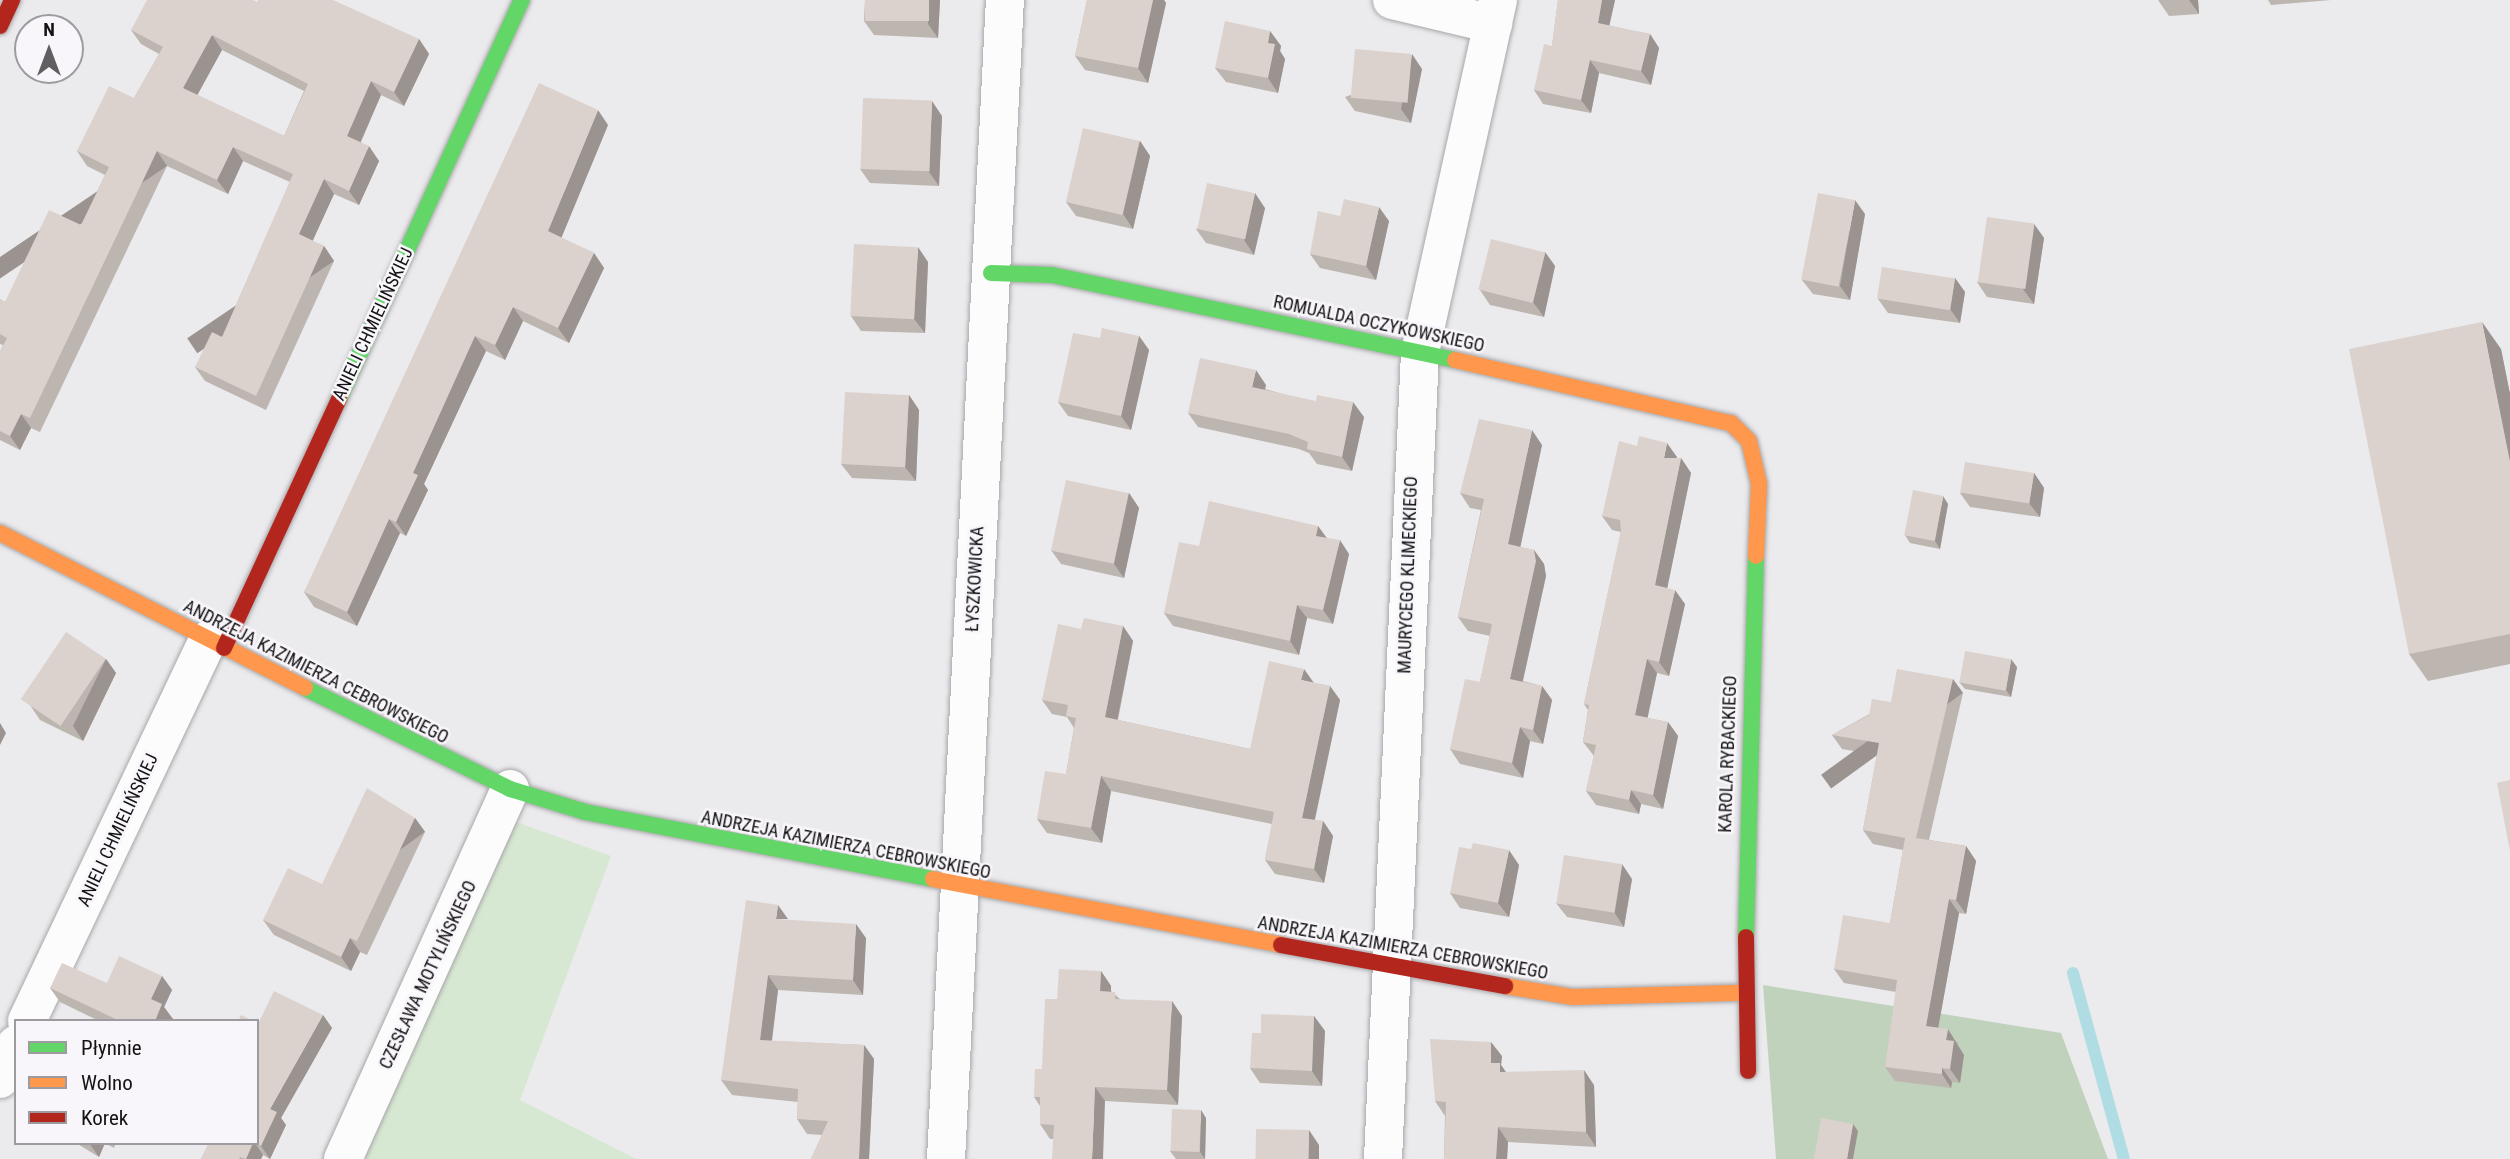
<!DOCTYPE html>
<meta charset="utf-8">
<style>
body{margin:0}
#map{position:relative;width:2510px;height:1159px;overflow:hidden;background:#ebeaed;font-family:"Roboto Condensed",sans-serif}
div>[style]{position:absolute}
.green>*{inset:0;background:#d7e8d2}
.forest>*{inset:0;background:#c1d2bc}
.stream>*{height:12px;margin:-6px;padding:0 6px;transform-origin:6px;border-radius:6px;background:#afdde3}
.roads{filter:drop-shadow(0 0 2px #a8a7a9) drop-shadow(0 0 2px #a8a7a9)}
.street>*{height:38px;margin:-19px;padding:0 19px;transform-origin:19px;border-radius:19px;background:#fcfcfc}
.fast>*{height:16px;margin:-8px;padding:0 8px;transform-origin:8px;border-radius:8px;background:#63d668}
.slow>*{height:16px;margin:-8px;padding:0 8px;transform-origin:8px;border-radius:8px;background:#ff974d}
.jam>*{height:16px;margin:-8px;padding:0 8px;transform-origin:8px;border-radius:8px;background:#b3261e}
.wall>*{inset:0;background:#bdb5b0}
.shaded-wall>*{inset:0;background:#9a9390;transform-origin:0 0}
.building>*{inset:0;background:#dcd2cd;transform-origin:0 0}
span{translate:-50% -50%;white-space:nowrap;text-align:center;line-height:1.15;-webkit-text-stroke:5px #f9f6fb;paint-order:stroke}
.street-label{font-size:18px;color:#131314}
.legend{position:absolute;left:14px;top:1019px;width:245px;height:126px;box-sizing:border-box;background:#f9f6fb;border:2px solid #9d9b9f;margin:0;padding:9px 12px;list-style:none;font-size:21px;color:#131314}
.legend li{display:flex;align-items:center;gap:14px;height:35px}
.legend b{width:35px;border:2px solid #9d9b9f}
.north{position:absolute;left:14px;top:14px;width:70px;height:70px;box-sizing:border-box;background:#f9f6fb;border:2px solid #9d9b9f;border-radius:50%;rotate:0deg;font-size:19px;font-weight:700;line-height:28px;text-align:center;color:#131314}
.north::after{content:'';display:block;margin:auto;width:24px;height:32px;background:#5f5e60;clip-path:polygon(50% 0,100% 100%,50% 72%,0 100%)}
</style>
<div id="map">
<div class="green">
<i style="clip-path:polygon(497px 815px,611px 856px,520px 1100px,636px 1159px,354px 1159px)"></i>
</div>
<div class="forest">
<i style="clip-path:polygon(1763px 985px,2061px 1033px,2108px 1159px,1776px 1159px)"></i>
</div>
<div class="stream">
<i style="left:2073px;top:973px;width:193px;rotate:74.7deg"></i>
</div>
<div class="roads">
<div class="street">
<i style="left:1392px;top:0;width:104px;rotate:13.4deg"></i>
<i style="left:27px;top:1021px;width:422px;rotate:-64.6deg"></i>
<i style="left:0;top:1079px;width:38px;rotate:-65deg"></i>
<i style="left:343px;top:1159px;width:406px;rotate:-65.7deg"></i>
<i style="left:946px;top:1159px;width:1161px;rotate:-87.09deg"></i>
<i style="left:1383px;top:1159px;width:808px;rotate:-87.37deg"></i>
<i style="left:1420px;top:352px;width:361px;rotate:-77.5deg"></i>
</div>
<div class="fast">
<i style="left:991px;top:273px;width:61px;rotate:1.9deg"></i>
<i style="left:1052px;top:275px;width:412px;rotate:11.9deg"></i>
<i style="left:339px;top:399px;width:439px;rotate:-65.4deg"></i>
<i style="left:305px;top:688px;width:229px;rotate:26.2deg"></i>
<i style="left:510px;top:789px;width:78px;rotate:17deg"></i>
<i style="left:585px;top:812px;width:354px;rotate:10.9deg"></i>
<i style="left:1746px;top:937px;width:381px;rotate:-88.5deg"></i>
</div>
<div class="slow">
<i style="left:1455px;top:360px;width:283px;rotate:12.9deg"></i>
<i style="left:1731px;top:423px;width:25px;rotate:45deg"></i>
<i style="left:1749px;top:441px;width:44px;rotate:76.9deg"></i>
<i style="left:1759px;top:484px;width:72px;rotate:92.4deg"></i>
<i style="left:0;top:533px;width:342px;rotate:26.9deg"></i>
<i style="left:933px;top:879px;width:354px;rotate:10.7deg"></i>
<i style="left:1505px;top:986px;width:69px;rotate:9.2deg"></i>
<i style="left:1573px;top:997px;width:169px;rotate:-1.4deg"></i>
</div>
<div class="jam">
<i style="left:0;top:26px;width:29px;rotate:-65deg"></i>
<i style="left:224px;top:648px;width:274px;rotate:-65.2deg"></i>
<i style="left:1746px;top:937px;width:134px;rotate:89.1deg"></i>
<i style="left:1281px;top:945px;width:228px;rotate:10.4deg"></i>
</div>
</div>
<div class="wall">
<i style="clip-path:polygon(865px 0,940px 0,938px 38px,874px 35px,864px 21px)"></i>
<i style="clip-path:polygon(1087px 0,1164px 0,1166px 3px,1148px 83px,1085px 70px,1075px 56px)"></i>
<i style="clip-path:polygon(1558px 0,1615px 0,1609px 26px,1650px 34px,1659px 48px,1651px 85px,1599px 73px,1591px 113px,1543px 104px,1534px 90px,1552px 46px)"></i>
<i style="clip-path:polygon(2158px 0,2198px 0,2199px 14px,2169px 16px)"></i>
<i style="clip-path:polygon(2268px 0,2331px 0,2271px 5px)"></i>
<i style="clip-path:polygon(evenodd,257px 2px,419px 39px,429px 54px,404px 106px,381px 95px,361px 142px,379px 161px,359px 205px,334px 194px,312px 241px,324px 246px,334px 261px,266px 410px,205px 381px,195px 367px,222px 337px,290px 182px,243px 161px,228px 194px,167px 166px,40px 432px,31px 428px,20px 450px,0 440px,0 352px,3px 345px,0 344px,0 299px,5px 302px,81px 225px,105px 175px,87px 166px,77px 151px,134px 98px,159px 54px,141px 44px,131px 30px,257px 2px,222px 50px,304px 91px,284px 136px,197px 95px,222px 50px)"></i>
<i style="clip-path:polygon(1270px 31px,1281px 46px,1280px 51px,1285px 59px,1278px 93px,1226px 82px,1215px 68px)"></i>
<i style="clip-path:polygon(1422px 69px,1411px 123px,1355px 111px,1345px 97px)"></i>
<i style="clip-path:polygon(942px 116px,939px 186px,870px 183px,860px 169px)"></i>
<i style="clip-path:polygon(608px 125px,561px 238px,594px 253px,604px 268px,569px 343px,523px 321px,505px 360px,486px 351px,424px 484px,428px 490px,406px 536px,400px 533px,357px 626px,314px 607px,304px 592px)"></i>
<i style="clip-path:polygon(1140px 141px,1150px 156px,1133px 229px,1076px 216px,1066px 202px)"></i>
<i style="clip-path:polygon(1265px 208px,1254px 255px,1206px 243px,1196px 229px)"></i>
<i style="clip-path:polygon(1865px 214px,1850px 300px,1813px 294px,1802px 280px)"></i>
<i style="clip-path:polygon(1340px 216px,1389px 221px,1376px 280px,1320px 268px,1310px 254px)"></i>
<i style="clip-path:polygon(2034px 224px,2044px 238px,2034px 304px,1987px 297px,1977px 282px)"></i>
<i style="clip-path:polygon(1545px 252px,1555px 266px,1544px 317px,1490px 305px,1480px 290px)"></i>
<i style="clip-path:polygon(928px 262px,925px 333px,861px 331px,851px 316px)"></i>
<i style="clip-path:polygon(1955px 278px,1965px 292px,1960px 323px,1888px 313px,1878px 299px)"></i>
<i style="clip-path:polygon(1139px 336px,1149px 350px,1131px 430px,1068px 416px,1058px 402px)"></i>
<i style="clip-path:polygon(2501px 349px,2510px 394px,2510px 664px,2428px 681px,2409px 654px)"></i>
<i style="clip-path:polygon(1266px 385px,1265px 389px,1364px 417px,1352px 471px,1317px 464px,1309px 453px,1299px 449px,1198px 427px,1188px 413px)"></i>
<i style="clip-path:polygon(909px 395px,919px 410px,916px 481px,852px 478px,841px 464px)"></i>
<i style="clip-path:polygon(1542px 445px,1520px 547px,1534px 550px,1544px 564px,1546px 576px,1523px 681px,1542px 686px,1552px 700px,1543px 744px,1530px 741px,1523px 778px,1460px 764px,1450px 749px,1480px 682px,1490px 636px,1468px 631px,1458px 617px,1481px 510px,1470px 508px,1460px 493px)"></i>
<i style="clip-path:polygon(1677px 457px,1677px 458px,1681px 458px,1691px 473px,1667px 588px,1685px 604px,1669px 676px,1657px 673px,1647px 718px,1668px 722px,1678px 736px,1663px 809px,1641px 804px,1639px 814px,1596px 805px,1586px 791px,1594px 756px,1583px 742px,1588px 710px,1584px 704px,1621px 532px,1612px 530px,1602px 516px)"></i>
<i style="clip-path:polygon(2034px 473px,2044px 488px,2040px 517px,1970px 507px,1960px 493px)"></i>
<i style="clip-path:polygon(1129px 493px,1139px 508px,1124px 578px,1061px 564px,1051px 550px)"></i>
<i style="clip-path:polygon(1948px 504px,1940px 549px,1910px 543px,1905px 535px)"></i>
<i style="clip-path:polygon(1318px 526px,1326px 537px,1349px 554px,1333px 624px,1307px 618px,1299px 655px,1173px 626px,1164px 613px,1199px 546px)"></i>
<i style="clip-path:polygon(1123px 626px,1133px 641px,1118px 720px,1250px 749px,1314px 683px,1330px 686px,1340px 700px,1315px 820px,1323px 821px,1333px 836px,1324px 883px,1275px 874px,1265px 860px,1272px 824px,1111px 791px,1102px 843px,1047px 833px,1037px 819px,1066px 774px,1074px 728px,1067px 717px,1052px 714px,1042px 700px,1081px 629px)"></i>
<i style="clip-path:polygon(106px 659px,116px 673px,83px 741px,40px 720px,30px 705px)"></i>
<i style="clip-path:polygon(2017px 667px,2011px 697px,1965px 689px,1959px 682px)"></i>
<i style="clip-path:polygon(1963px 693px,1929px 840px,1966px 846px,1976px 861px,1966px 914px,1959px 913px,1938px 1028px,1958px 1043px,1957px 1045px,1964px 1055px,1960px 1083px,1952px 1082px,1951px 1088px,1895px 1081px,1885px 1067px,1896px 992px,1844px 983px,1834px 969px,1890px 923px,1903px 850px,1873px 844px,1863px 830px,1877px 755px,1842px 749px,1832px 735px,1891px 702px)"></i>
<i style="clip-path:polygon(415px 818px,425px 832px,367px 955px,360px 952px,351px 971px,274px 935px,263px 920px,322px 884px)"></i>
<i style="clip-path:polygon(1519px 865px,1509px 917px,1460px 908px,1450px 893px)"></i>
<i style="clip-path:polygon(1632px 879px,1624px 927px,1567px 917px,1556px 903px)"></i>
<i style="clip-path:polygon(788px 920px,866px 938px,863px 995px,778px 990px,772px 1041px,864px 1045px,874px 1059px,869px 1159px,811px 1159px,822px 1135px,807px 1134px,797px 1119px,798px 1102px,732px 1095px,721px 1080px)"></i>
<i style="clip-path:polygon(1101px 971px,1111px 986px,1111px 991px,1120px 999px,1182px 1016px,1178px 1105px,1105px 1101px,1053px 1139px,1050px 1139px,1040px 1124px,1040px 1106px,1034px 1097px,1042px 1069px,1057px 999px)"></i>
<i style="clip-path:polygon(162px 976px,172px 990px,164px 1007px,173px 1019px,172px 1021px,99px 1021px,60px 1002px,50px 988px,107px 983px)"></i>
<i style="clip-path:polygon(323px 1015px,332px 1028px,281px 1118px,286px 1125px,270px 1159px,263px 1155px,261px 1159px,201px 1159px,209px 1143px,257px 1143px)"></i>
<i style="clip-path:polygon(1314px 1016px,1325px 1031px,1322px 1086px,1260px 1083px,1250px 1068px,1261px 1033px)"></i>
<i style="clip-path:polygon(1502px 1056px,1501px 1065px,1506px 1072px,1594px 1085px,1596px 1147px,1508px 1142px,1507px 1159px,1444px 1159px,1445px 1116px,1435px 1101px)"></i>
<i style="clip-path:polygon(1206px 1118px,1205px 1159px,1176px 1159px,1170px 1151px)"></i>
<i style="clip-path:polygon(76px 1143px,116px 1143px,114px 1148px,105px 1143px,99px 1157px)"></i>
</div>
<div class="shaded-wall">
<i style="clip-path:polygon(929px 0,940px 0,938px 38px,928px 24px)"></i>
<i style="clip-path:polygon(1153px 0,1164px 0,1166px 3px,1148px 83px,1138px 68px)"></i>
<i style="clip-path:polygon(1602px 0,1615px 0,1607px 36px,1598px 23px)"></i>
<i style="clip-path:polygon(2189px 0,2198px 0,2199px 14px)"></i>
<i style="clip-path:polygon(1270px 31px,1281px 46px,1280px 51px,1285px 59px,1278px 93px,1268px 78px,1268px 43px)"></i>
<i style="clip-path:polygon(1650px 34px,1659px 48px,1651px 85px,1641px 71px)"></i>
<i style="clip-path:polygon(212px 35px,222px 50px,193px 103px,183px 88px)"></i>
<i style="clip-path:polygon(419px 39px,429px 54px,404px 106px,394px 92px)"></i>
<i style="clip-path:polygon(1412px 54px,1422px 69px,1411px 123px,1401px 109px)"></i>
<i style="clip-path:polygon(1590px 60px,1599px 73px,1591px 113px,1581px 100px)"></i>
<i style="clip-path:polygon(371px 81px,381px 95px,357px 150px,347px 136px)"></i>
<i style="clip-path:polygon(932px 101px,942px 116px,939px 186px,929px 172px)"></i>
<i style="clip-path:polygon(598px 110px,608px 125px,558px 246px,548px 231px)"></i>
<i style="clip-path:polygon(1140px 141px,1150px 156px,1133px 229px,1123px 214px)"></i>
<i style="clip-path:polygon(369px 146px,379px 161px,359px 205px,349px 191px)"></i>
<i style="clip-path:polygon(233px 147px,243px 161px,228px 194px,217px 180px)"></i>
<i style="left:157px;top:151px;width:18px;height:296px;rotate:56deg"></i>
<i style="clip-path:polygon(324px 179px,334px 194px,309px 249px,299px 234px)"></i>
<i style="clip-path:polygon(1255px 193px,1265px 208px,1254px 255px,1244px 240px)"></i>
<i style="clip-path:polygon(1855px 200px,1865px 214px,1850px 300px,1840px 286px)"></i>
<i style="clip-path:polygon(1379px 207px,1389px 221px,1376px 280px,1366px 266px)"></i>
<i style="clip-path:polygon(2034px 224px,2044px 238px,2034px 304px,2023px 289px)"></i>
<i style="left:324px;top:246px;width:18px;height:165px;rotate:56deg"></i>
<i style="clip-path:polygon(918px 247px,928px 262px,925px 333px,914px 319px)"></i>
<i style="clip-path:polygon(1545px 252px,1555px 266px,1544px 317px,1533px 302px)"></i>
<i style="clip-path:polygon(594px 253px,604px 268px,569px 343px,558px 328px)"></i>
<i style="clip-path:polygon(1955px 278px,1965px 292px,1960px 323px,1950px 309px)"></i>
<i style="clip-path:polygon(513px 307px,523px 321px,505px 360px,495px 345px)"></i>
<i style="clip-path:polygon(2482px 322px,2501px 349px,2510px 394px,2510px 462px)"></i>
<i style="clip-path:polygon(475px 336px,486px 351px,424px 484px,428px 490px,406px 536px,396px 522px,413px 473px)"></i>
<i style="clip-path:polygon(1139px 336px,1149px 350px,1131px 430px,1121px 416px)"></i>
<i style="clip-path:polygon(1256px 370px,1266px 385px,1262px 401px,1252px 387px)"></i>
<i style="clip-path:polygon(909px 395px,919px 410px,916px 481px,905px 467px)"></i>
<i style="clip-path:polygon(1353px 402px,1364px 417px,1352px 471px,1342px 457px)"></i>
<i style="clip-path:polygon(21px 414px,31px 428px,20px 450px,10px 436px)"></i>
<i style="clip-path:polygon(1532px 430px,1542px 445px,1518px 558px,1508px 544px)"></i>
<i style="clip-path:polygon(1667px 443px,1677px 457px,1674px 473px,1664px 458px)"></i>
<i style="clip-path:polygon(1681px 458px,1691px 473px,1665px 599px,1655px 585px)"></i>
<i style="clip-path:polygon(2034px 473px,2044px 488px,2040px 517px,2029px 503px)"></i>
<i style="clip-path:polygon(1129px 493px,1139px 508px,1124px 578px,1114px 564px)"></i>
<i style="clip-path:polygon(1943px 496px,1948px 504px,1940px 549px,1935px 541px)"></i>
<i style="clip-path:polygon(389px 519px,400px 533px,357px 626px,347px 612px)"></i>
<i style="clip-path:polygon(1318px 526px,1328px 540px,1316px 536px)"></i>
<i style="clip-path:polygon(1340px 540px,1349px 554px,1333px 624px,1323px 610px)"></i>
<i style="clip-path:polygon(1534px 550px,1544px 564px,1546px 576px,1520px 693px,1510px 679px)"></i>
<i style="clip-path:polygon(1675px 590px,1685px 604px,1669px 676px,1659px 662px)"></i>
<i style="clip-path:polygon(1297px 605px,1307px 618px,1299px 655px,1290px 641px)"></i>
<i style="clip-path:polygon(1123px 626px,1133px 641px,1115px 731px,1105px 717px)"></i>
<i style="clip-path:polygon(106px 659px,116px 673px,83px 741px,73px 726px)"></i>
<i style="clip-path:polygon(1647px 659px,1657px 673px,1645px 730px,1635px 715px)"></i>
<i style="clip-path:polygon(2011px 659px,2017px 667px,2011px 697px,2006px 690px)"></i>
<i style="clip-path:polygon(1304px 669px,1314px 683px,1301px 680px)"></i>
<i style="left:1953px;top:679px;width:17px;height:163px;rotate:54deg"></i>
<i style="clip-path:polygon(1330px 686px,1340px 700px,1312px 832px,1302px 818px)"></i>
<i style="clip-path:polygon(1542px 686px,1552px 700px,1543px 744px,1533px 730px)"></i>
<i style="clip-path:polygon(1668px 722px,1678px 736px,1663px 809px,1653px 795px)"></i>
<i style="clip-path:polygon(0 723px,6px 733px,0 745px)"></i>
<i style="clip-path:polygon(1520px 727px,1530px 741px,1523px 778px,1512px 763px)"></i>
<i style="clip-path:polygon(1101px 776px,1111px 791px,1102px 843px,1091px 828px)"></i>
<i style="clip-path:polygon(1631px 790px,1641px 804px,1639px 814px,1629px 800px)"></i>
<i style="left:415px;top:818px;width:17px;height:136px;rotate:54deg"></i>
<i style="clip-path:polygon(1323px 821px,1333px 836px,1324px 883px,1314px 869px)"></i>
<i style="clip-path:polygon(1966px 846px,1976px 861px,1966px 914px,1956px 900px)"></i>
<i style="clip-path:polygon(1509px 850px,1519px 865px,1509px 917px,1498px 903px)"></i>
<i style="clip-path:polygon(1622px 864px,1632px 879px,1624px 927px,1614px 912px)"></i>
<i style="clip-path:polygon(1949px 899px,1959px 913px,1936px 1040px,1926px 1026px)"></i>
<i style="clip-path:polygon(778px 905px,788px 919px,776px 919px)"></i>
<i style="clip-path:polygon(856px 924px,866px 938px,863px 995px,853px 980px)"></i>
<i style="clip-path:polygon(350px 938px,360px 952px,351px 971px,341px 957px)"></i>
<i style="clip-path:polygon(1101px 971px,1111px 986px,1111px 1005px,1100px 991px)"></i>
<i style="clip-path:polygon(768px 975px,778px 990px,770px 1055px,760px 1040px)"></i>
<i style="clip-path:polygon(162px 976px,172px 990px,164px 1007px,173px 1019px,172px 1021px,155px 1021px,151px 999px)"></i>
<i style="clip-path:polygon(1172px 1001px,1182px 1016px,1178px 1105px,1167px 1090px)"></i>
<i style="clip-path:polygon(323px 1015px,332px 1028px,281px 1118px,286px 1125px,270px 1159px,261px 1146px,270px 1109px)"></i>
<i style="clip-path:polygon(1314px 1016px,1325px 1031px,1322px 1086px,1312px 1071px)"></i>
<i style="clip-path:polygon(1948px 1029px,1964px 1055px,1960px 1083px,1950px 1069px,1946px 1040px)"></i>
<i style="clip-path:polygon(1491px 1042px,1502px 1056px,1501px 1065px,1510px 1078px,1510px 1087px,1491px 1063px)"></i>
<i style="clip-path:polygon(864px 1045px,874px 1059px,869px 1159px,859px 1159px)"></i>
<i style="clip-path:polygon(1942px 1068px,1952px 1082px,1951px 1088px,1942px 1074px)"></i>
<i style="clip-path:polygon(1584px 1070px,1594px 1085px,1596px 1147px,1586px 1132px)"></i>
<i style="clip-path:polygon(1095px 1087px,1105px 1101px,1103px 1159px,1092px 1159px)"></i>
<i style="clip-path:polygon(1201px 1110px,1206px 1118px,1205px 1159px,1200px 1152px)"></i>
<i style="clip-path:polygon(1853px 1124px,1858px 1131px,1853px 1159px,1847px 1159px)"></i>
<i style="clip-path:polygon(1498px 1127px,1508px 1142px,1507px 1159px,1496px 1159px)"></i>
<i style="clip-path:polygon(1309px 1130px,1319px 1145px,1319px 1159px,1308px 1159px)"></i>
<i style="clip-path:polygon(89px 1143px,105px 1143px,99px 1157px)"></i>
<i style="clip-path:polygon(253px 1143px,255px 1143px,263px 1155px,261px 1159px,246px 1159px)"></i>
</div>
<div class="building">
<i style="clip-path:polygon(evenodd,147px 0,253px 0,257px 2px,258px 0,333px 0,419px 39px,394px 92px,371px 81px,347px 136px,369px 146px,349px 191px,324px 179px,299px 234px,324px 246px,256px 396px,195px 367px,212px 332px,222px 337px,293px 174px,233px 147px,217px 180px,157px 151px,30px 418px,21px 414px,10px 436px,0 431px,0 352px,7px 338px,0 334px,0 299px,5px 302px,49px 210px,81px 225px,109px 167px,77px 151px,109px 86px,134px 98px,163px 47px,131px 30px,147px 0,212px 35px,308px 84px,284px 136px,183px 88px,212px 35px)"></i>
<i style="left:865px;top:0;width:64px;height:21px"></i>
<i style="clip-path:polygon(1087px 0,1153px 0,1138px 68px,1075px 56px)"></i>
<i style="clip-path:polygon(1558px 0,1602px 0,1598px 23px,1650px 34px,1641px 71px,1590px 60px,1581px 100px,1534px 90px,1544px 44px,1552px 46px)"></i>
<i style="clip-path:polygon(1225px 21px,1270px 31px,1268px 43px,1275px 44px,1268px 78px,1215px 68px)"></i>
<i style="left:1355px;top:49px;width:57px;height:49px;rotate:5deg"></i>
<i style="clip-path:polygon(539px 83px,598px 110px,548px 231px,594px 253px,558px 328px,513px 307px,495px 345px,475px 336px,413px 473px,418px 475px,396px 522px,389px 519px,347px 612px,304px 592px)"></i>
<i style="left:863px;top:98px;width:69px;height:71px;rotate:2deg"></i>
<i style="left:1083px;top:128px;width:58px;height:76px;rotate:13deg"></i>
<i style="left:1207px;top:183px;width:49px;height:47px;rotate:12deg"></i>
<i style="left:1818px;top:193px;width:38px;height:88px;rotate:11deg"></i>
<i style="clip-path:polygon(1344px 199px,1379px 207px,1366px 266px,1310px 254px,1318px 211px,1340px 216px)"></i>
<i style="left:1987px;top:217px;width:48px;height:66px;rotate:8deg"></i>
<i style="left:1491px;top:239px;width:56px;height:52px;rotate:14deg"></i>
<i style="left:854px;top:244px;width:64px;height:72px;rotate:3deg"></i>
<i style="left:1882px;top:267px;width:74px;height:32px;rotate:9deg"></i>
<i style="clip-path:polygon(2482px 322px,2510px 462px,2510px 634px,2409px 654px,2349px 349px)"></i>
<i style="clip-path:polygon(1102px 328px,1139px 336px,1121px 416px,1058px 402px,1073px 333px,1100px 338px)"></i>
<i style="clip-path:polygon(1200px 358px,1256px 370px,1252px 387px,1316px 401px,1317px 395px,1353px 402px,1342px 457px,1307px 449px,1308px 442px,1289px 434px,1188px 413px)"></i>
<i style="left:845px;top:392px;width:64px;height:72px;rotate:3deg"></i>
<i style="clip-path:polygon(1479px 419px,1532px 430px,1508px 544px,1534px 550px,1536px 561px,1510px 679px,1542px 686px,1533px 730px,1520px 727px,1512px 763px,1450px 749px,1465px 679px,1480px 682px,1492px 624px,1458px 617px,1484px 499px,1460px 493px)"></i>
<i style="clip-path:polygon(1639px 436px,1667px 443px,1664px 458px,1681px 458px,1655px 585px,1675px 590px,1659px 662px,1647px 659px,1635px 715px,1668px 722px,1653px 795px,1631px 790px,1629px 800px,1586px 791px,1596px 745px,1583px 742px,1589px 705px,1584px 704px,1621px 531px,1620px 520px,1602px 516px,1619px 441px,1637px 446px)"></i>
<i style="left:1965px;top:462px;width:70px;height:31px;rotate:9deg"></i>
<i style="left:1066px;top:480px;width:64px;height:72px;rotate:12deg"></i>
<i style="left:1913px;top:490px;width:31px;height:46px;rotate:11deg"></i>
<i style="clip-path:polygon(1209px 501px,1318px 526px,1316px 536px,1340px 540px,1323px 610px,1297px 605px,1290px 641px,1164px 613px,1179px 542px,1199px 546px)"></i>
<i style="clip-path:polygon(1084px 618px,1123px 626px,1105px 717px,1250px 749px,1269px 661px,1304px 669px,1301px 680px,1330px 686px,1302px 818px,1323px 821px,1314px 869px,1265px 860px,1274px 812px,1101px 776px,1091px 828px,1037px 819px,1045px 771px,1066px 774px,1076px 718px,1066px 716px,1068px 705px,1042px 700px,1058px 624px,1081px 629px)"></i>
<i style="left:66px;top:632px;width:48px;height:81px;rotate:34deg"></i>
<i style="left:1965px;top:651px;width:47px;height:32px;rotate:10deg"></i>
<i style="clip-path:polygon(1897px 669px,1953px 679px,1916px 838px,1966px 846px,1956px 900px,1949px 899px,1926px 1026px,1948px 1029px,1946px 1040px,1954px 1041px,1950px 1069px,1942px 1068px,1942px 1074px,1885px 1067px,1897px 980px,1834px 969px,1843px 915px,1890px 923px,1905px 838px,1863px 830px,1879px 743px,1832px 735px,1869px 715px,1872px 699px,1891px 702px)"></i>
<i style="clip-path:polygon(2510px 780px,2510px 851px,2497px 783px)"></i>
<i style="clip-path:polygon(367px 788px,415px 818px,357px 941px,350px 938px,341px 957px,263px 920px,288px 868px,322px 884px)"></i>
<i style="clip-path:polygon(1473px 843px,1509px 850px,1498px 903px,1450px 893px,1459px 847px,1471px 849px)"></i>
<i style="left:1564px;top:855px;width:59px;height:49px;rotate:9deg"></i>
<i style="clip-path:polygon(746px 900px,778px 905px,776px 919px,856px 924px,853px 980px,768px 975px,760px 1040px,864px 1045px,859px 1159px,811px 1159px,828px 1121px,797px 1119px,798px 1089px,721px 1080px)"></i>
<i style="clip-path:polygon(119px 956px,162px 976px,151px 999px,162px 1004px,155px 1021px,120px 1021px,50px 988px,62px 963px,107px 983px)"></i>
<i style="clip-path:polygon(1059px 969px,1101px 971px,1100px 991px,1115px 992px,1115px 999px,1172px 1001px,1167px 1090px,1095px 1087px,1092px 1159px,1052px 1159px,1054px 1125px,1040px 1124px,1040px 1097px,1034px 1097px,1035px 1069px,1042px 1069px,1045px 999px,1057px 999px)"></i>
<i style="clip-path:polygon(274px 991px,323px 1015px,270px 1109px,277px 1112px,261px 1146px,256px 1143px,257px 1143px,257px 1023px,258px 1024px)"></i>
<i style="clip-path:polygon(1261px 1014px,1314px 1016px,1312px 1071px,1250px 1068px,1252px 1033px,1261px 1033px)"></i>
<i style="clip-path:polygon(241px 1015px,253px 1021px,238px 1021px)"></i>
<i style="clip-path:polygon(1430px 1039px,1491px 1042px,1491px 1063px,1500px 1063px,1500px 1072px,1584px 1070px,1586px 1132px,1498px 1127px,1496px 1159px,1444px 1159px,1446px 1102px,1435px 1101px)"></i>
<i style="left:1172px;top:1109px;width:29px;height:42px;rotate:2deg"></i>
<i style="clip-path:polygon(1821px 1118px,1853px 1124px,1847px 1159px,1814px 1159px)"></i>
<i style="left:1256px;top:1129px;width:53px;height:30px;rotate:1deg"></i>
<i style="clip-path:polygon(209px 1143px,253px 1143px,246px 1159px,240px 1157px,239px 1159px,201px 1159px)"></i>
</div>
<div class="street-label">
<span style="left:373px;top:324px;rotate:-65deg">ANIELI CHMIELIŃSKIEJ</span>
<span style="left:1379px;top:324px;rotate:12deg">ROMUALDA OCZYKOWSKIEGO</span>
<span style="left:1408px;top:575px;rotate:-88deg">MAURYCEGO KLIMECKIEGO</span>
<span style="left:975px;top:579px;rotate:-87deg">ŁYSZKOWICKA</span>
<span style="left:316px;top:672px;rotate:27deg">ANDRZEJA KAZIMIERZA CEBROWSKIEGO</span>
<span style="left:1728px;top:754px;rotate:-88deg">KAROLA RYBACKIEGO</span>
<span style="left:118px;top:830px;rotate:-65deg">ANIELI CHMIELIŃSKIEJ</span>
<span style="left:846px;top:845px;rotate:11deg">ANDRZEJA KAZIMIERZA CEBROWSKIEGO</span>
<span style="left:1403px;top:948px;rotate:10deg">ANDRZEJA KAZIMIERZA CEBROWSKIEGO</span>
<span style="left:428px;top:975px;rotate:-65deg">CZESŁAWA MOTYLIŃSKIEGO</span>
</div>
<ul class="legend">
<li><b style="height:9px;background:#63d668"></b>Płynnie</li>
<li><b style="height:9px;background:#ff974d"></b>Wolno</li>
<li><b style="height:9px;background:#b3261e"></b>Korek</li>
</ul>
<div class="north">N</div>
</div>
